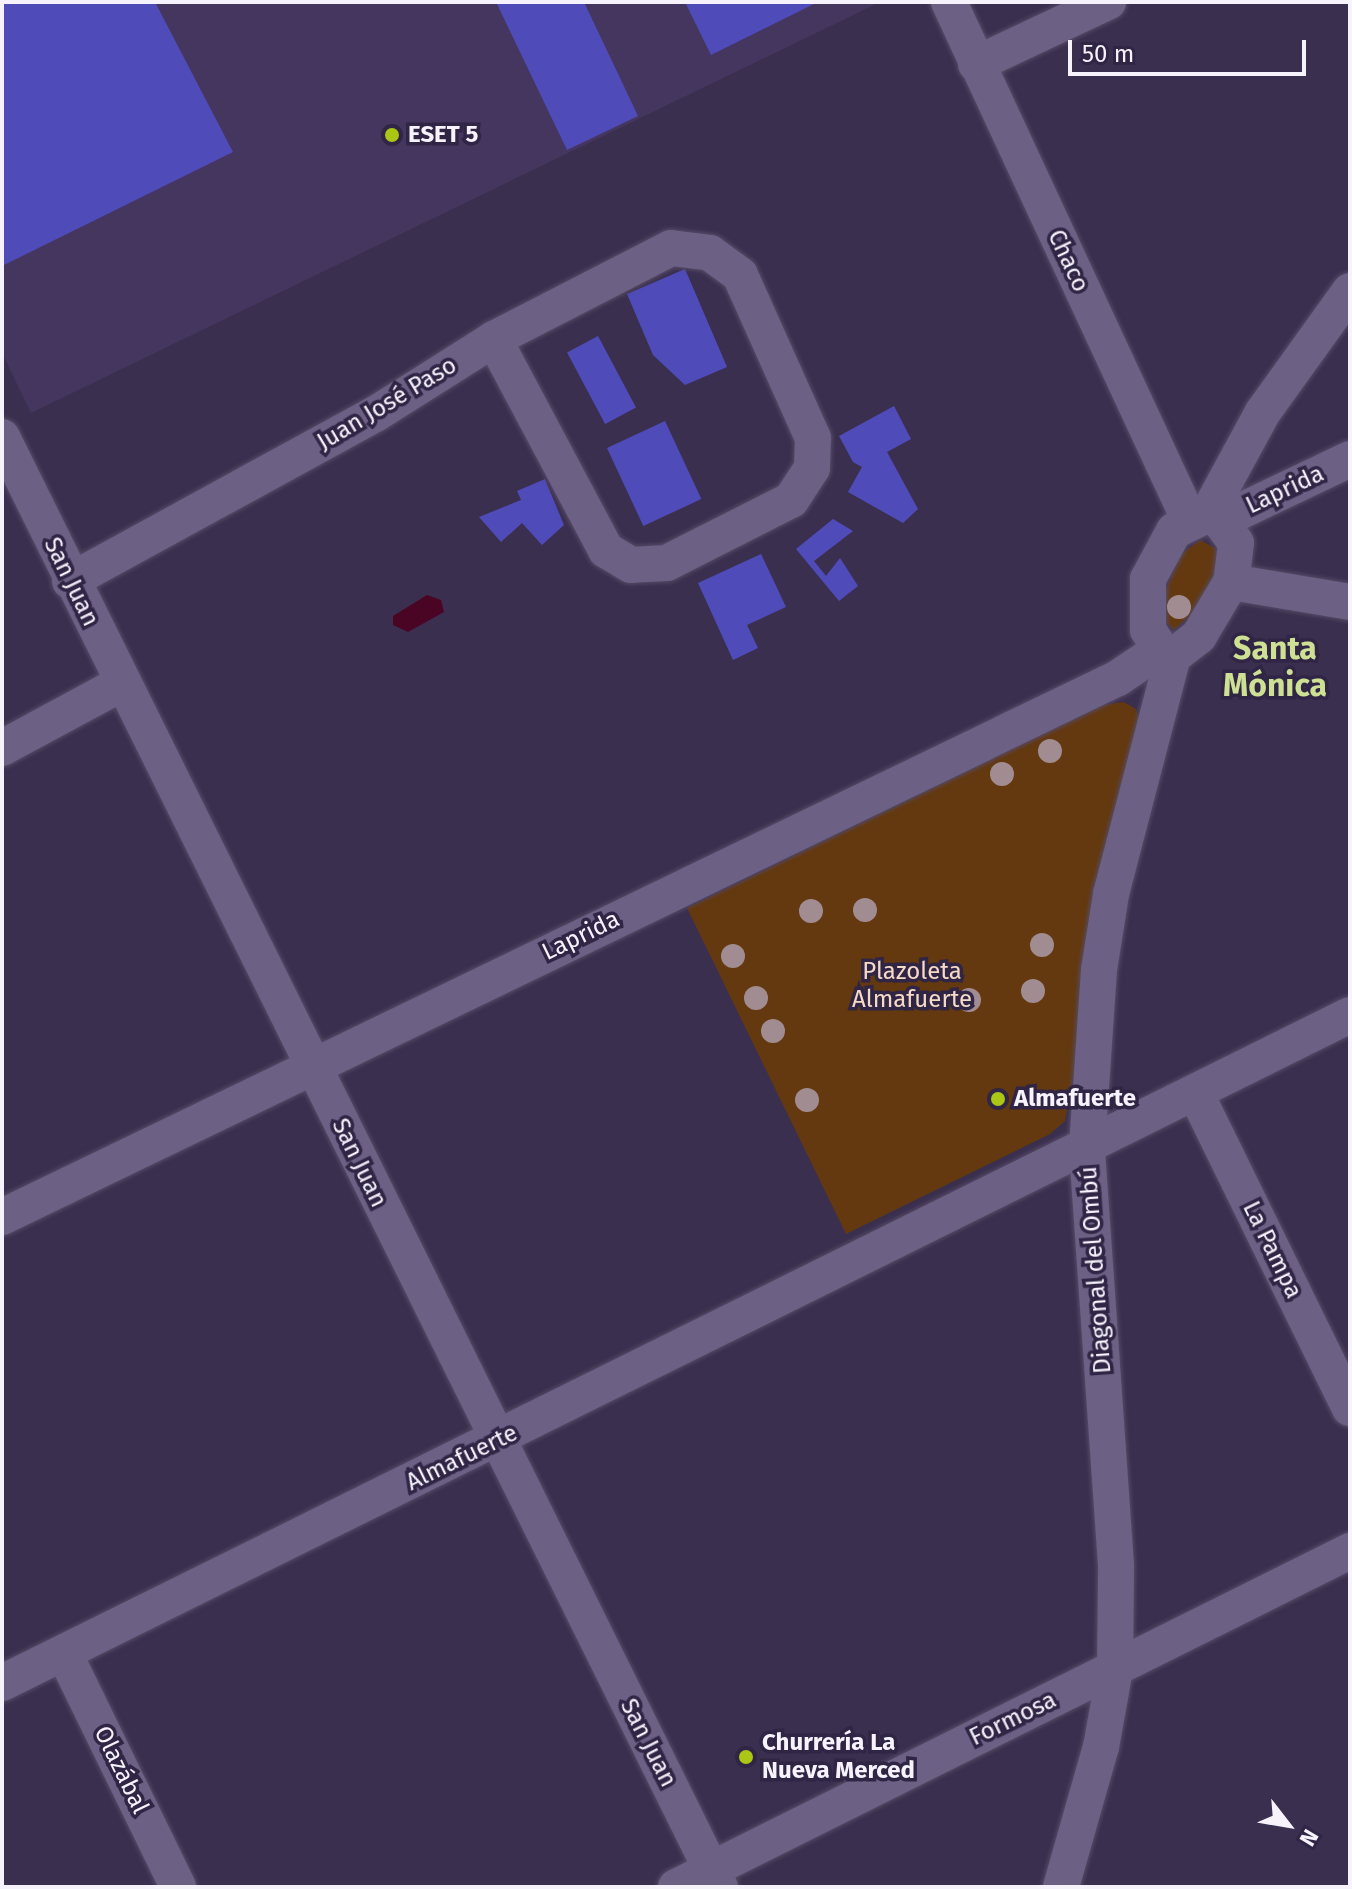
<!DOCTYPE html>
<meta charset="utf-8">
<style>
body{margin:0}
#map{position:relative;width:1352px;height:1889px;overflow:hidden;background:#3b2f50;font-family:"Fira Sans",sans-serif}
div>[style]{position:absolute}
.built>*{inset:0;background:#44365e}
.green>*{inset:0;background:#64390f}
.water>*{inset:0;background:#4a0525}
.building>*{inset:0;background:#4f4cba;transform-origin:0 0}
.roads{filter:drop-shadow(0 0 2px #554b65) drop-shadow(0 0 2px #554b65)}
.minor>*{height:36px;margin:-18px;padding:0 18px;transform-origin:18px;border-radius:18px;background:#6c6085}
.trees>*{width:24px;height:24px;margin:-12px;border-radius:50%;background:#a18d91}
.dots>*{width:22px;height:22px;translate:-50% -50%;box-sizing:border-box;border:4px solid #302545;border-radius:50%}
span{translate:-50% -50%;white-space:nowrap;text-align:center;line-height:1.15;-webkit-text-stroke:7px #302545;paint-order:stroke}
.poi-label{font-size:24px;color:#f6f3fc;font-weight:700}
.left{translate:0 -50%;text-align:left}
.street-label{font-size:24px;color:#f6f3fc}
.park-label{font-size:24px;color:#f5dac6}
.district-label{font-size:32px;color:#cee094;font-weight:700}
.frame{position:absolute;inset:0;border:4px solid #f6f3fc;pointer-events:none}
.north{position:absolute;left:1248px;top:1785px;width:80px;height:80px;-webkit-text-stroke:6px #302545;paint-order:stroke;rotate:121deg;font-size:22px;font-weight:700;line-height:32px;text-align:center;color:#f6f3fc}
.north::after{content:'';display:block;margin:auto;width:28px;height:36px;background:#f6f3fc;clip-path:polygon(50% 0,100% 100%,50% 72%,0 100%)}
.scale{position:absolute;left:1068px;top:40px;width:238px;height:36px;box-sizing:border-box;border:4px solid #f6f3fc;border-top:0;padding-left:10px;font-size:24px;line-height:28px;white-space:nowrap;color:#f6f3fc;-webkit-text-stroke:6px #302545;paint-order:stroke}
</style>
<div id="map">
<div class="built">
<i style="clip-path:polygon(2px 2px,876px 2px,876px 4px,31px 413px,2px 353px)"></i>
</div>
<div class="green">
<i style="clip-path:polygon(1200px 540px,1215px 548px,1219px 563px,1203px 604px,1174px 630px,1164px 620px,1166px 590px,1180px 555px)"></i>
<i style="clip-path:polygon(1124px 702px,1136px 709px,1140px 722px,1065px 1121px,1050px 1134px,846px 1234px,687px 908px,1103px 705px)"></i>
</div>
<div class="water">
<i style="clip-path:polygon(427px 595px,441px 600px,444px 612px,408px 632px,393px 625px,393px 616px)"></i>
</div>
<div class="building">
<i style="clip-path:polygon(2px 2px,155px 2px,233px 152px,2px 266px)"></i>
<i style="clip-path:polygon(496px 2px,584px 2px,638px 116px,567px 150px)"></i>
<i style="clip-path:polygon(685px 2px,818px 2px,711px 55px)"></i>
<i style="clip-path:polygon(685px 269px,727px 367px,685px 385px,653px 355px,627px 294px)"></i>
<i style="left:598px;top:336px;width:81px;height:35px;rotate:62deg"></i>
<i style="clip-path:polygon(894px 406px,911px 439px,887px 452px,918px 509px,903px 523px,848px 492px,862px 467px,853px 462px,839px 436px)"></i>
<i style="left:665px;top:421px;width:86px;height:64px;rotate:65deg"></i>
<i style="clip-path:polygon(545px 479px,564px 525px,542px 545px,522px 523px,501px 542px,479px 517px,521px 500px,517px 491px)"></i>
<i style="clip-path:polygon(833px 519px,853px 531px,814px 561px,826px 576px,840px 558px,858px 586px,839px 601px,796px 549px)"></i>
<i style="clip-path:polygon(761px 554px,786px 607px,747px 625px,758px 648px,733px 660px,698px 583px)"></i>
</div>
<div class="roads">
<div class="minor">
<i style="left:949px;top:2px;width:570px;rotate:65.1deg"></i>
<i style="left:976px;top:64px;width:146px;rotate:-25.2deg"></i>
<i style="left:2px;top:437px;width:1618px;rotate:63.66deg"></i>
<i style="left:1207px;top:515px;width:14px;rotate:25deg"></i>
<i style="left:1220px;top:521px;width:27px;rotate:54deg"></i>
<i style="left:1236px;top:543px;width:39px;rotate:97deg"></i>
<i style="left:1231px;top:582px;width:63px;rotate:120.7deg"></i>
<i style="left:1199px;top:636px;width:33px;rotate:142deg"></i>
<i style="left:1173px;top:656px;width:8px;rotate:180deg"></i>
<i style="left:1165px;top:656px;width:31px;rotate:-123deg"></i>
<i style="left:1148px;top:630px;width:51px;rotate:-90deg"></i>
<i style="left:1148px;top:579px;width:55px;rotate:-61.6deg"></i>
<i style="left:1174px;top:531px;width:37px;rotate:-26deg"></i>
<i style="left:1207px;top:515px;width:117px;rotate:-61.5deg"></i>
<i style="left:1263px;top:412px;width:149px;rotate:-54.3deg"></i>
<i style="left:1220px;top:521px;width:144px;rotate:-25.5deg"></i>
<i style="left:70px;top:581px;width:350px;rotate:-28.7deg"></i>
<i style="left:377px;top:413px;width:138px;rotate:-32.3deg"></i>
<i style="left:494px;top:339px;width:199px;rotate:-27.2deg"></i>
<i style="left:671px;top:248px;width:39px;rotate:7deg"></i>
<i style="left:710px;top:253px;width:37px;rotate:36deg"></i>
<i style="left:740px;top:275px;width:179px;rotate:65.9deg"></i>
<i style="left:813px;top:438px;width:30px;rotate:92deg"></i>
<i style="left:812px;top:468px;width:38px;rotate:123deg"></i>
<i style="left:791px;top:500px;width:139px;rotate:153.1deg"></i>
<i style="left:667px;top:563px;width:36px;rotate:177deg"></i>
<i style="left:631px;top:565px;width:29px;rotate:-149deg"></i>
<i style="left:606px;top:550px;width:239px;rotate:-118deg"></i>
<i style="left:1231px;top:582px;width:121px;rotate:9.5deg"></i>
<i style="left:2px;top:748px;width:136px;rotate:-28.4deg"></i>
<i style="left:1195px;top:1092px;width:352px;rotate:63.9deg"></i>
<i style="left:2px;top:1217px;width:1239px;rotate:-25.78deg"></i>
<i style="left:1118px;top:678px;width:48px;rotate:-34deg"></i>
<i style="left:64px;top:1653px;width:260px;rotate:64deg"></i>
<i style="left:2px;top:1683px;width:1504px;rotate:-26.36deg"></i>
<i style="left:676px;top:1887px;width:753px;rotate:-26.5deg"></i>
<i style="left:1061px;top:1887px;width:146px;rotate:-74.1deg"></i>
<i style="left:1101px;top:1747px;width:79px;rotate:-79.8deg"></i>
<i style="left:1115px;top:1669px;width:104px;rotate:-89.4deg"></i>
<i style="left:1116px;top:1565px;width:420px;rotate:-94deg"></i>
<i style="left:1087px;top:1146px;width:176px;rotate:-86.1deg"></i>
<i style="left:1099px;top:970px;width:77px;rotate:-81deg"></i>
<i style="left:1111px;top:894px;width:246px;rotate:-75.4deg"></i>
</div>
</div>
<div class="trees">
<i style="left:1179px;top:607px"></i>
<i style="left:1050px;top:751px"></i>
<i style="left:1002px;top:774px"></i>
<i style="left:865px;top:910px"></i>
<i style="left:811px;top:911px"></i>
<i style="left:1042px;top:945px"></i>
<i style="left:733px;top:956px"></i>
<i style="left:1033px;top:991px"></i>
<i style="left:756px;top:998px"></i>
<i style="left:969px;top:1000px"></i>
<i style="left:773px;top:1031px"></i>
<i style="left:807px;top:1100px"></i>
</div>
<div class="dots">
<i style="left:392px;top:135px;background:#abc615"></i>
<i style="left:998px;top:1099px;background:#abc615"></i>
<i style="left:746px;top:1757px;background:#abc615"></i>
</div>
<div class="poi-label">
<span class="left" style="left:408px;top:135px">ESET 5</span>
<span class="left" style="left:1014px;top:1099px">Almafuerte</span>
<span class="left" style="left:762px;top:1757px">Churrería La<br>Nueva Merced</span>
</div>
<div class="street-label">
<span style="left:1068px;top:261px;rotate:65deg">Chaco</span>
<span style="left:387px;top:404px;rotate:-31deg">Juan José Paso</span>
<span style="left:1285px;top:490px;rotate:-25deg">Laprida</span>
<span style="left:71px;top:582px;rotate:64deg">San Juan</span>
<span style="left:581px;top:936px;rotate:-26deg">Laprida</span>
<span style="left:359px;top:1163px;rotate:64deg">San Juan</span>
<span style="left:1272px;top:1250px;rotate:64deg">La Pampa</span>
<span style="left:1096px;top:1270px;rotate:-94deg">Diagonal del Ombú</span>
<span style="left:462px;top:1458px;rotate:-26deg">Almafuerte</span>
<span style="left:1013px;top:1719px;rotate:-26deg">Formosa</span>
<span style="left:648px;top:1743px;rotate:63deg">San Juan</span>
<span style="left:121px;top:1770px;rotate:64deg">Olazábal</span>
</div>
<div class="park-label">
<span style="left:912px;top:986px">Plazoleta<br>Almafuerte</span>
</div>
<div class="district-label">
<span style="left:1275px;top:667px">Santa<br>Mónica</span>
</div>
<div class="frame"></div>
<div class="north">N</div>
<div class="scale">50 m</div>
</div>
